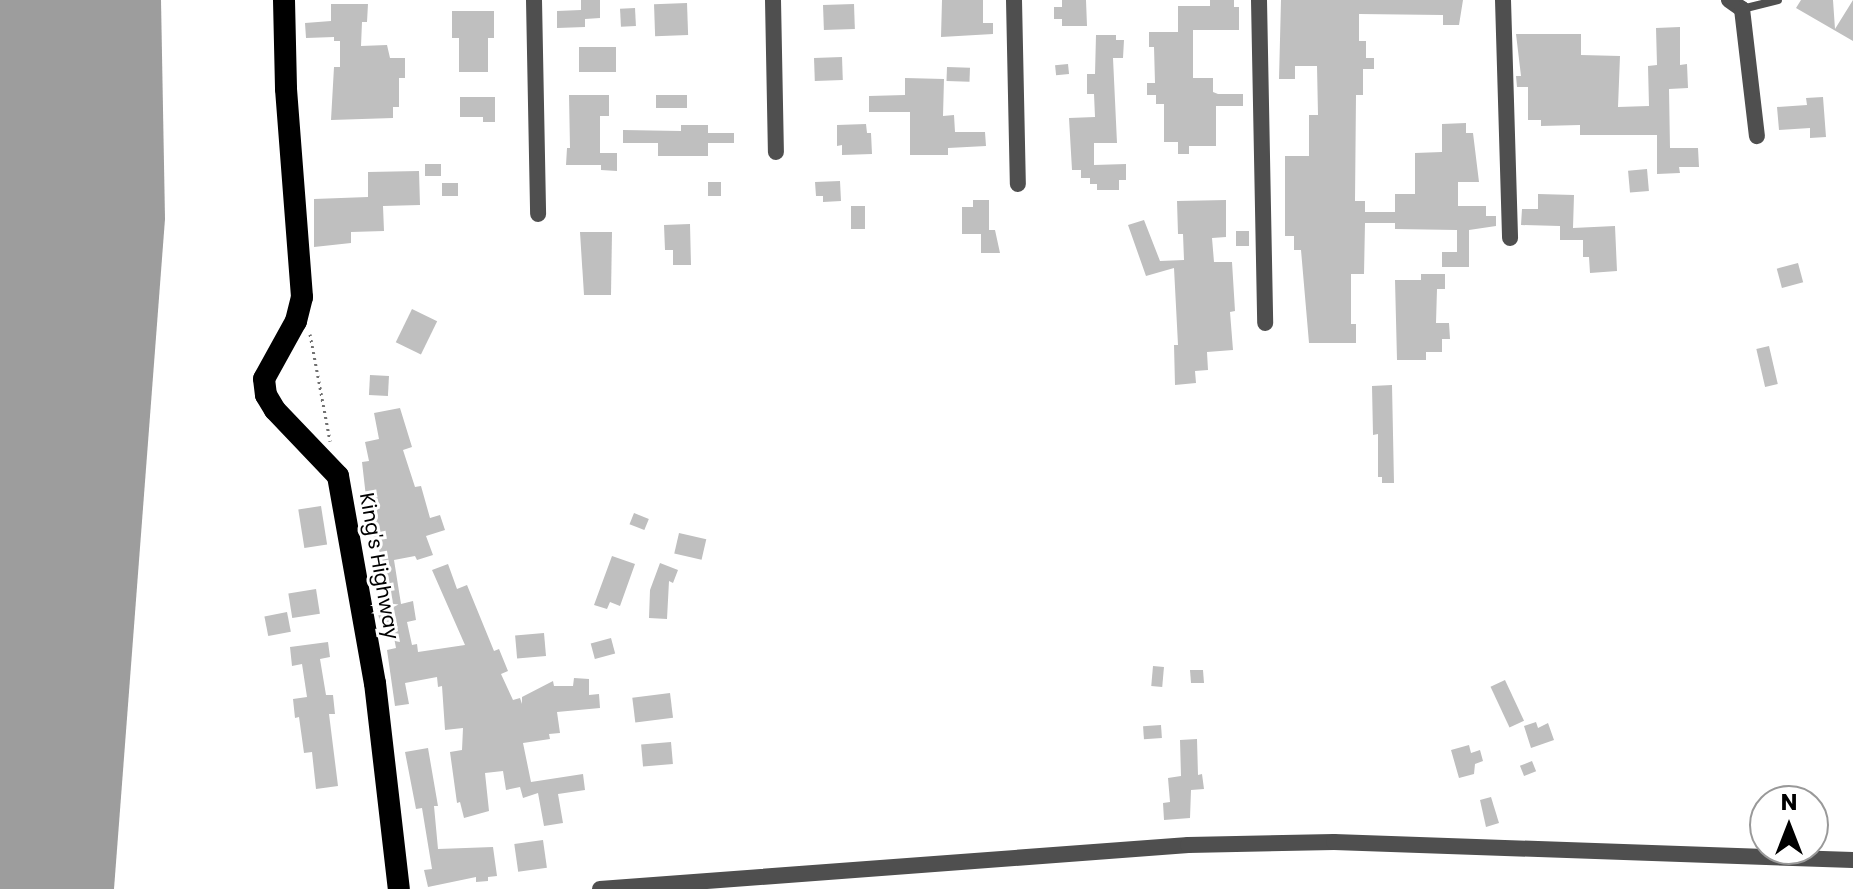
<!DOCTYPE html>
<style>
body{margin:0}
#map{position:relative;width:1853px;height:889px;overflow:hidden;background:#fff;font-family:Poppins,sans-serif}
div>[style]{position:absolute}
.water>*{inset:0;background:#9d9d9d}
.building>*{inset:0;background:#bfbfbf;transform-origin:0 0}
.path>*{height:3px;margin-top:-1.5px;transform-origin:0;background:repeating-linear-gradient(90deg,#717171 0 2px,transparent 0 6px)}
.service>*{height:8px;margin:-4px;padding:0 4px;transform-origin:4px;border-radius:4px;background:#4f4f4f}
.minor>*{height:16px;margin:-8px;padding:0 8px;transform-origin:8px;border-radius:8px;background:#4f4f4f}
.tertiary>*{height:16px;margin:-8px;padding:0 8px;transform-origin:8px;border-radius:8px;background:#4f4f4f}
.trunk>*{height:22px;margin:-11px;padding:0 11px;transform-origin:11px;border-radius:11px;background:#000}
span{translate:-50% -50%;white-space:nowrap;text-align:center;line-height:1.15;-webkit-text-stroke:6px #fff;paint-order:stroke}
.street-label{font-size:20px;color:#000}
.north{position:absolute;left:1749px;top:785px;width:80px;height:80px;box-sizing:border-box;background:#fff;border:2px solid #999;border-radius:50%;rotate:0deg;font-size:22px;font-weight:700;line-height:32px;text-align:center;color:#000}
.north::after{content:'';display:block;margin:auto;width:28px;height:36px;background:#000;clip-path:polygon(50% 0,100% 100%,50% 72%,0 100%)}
</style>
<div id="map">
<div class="water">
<i style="clip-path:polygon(0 0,161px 0,165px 219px,114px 889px,0 889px)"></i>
</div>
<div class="building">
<i style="clip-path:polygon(581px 0,600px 0,600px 18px,585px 19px,585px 27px,557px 28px,557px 11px,581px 10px)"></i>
<i style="clip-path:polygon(942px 0,983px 0,983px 23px,993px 23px,993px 34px,941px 37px)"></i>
<i style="clip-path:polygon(1062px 0,1086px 0,1087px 26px,1062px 26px,1062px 19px,1054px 19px,1054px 7px,1062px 7px)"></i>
<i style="clip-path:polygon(1210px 0,1234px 0,1234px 7px,1239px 7px,1239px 30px,1193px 30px,1193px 78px,1213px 78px,1213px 92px,1218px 94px,1243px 94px,1243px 106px,1216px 106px,1216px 146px,1189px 146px,1189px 154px,1178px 154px,1178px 142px,1164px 142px,1164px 104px,1156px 104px,1156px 95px,1147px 95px,1147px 83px,1155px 83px,1154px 47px,1149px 47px,1149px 32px,1178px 32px,1178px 6px,1210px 6px)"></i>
<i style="clip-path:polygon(1281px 0,1463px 0,1459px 25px,1443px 25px,1443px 15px,1359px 14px,1359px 41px,1366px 41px,1366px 58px,1374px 58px,1374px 69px,1363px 69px,1363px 95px,1356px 95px,1355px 201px,1365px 201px,1365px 212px,1395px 212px,1395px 194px,1415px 194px,1415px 153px,1442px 152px,1442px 124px,1466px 123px,1466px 133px,1473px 133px,1479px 182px,1458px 182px,1458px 206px,1486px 206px,1486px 216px,1496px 216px,1496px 226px,1469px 230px,1469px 267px,1442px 267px,1442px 252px,1457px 252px,1457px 230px,1395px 229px,1395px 223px,1365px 223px,1364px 274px,1351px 274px,1351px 324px,1356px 324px,1356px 343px,1309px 343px,1301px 250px,1294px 250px,1294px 236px,1285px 236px,1285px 156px,1309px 156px,1309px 115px,1318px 115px,1317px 66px,1295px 66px,1295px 79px,1279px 79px)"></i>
<i style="clip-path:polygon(1801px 0,1833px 0,1835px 29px,1853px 0,1853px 41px,1796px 8px)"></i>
<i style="left:687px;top:3px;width:32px;height:33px;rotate:88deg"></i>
<i style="clip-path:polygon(331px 4px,368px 4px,367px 22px,362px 22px,361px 46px,387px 45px,390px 58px,405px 58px,405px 78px,399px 78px,399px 107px,393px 107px,393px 118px,331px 120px,334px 67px,340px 67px,340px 41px,334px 41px,334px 37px,306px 38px,305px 23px,331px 21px)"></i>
<i style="left:854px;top:4px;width:25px;height:31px;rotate:88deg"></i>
<i style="left:635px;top:8px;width:18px;height:15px;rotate:87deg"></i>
<i style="clip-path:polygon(452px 11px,494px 11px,494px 38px,488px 38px,488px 72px,459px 72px,459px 38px,452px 38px)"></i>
<i style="clip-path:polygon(1680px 27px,1680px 65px,1687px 64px,1688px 88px,1669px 89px,1670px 148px,1698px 148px,1699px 167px,1679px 167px,1680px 173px,1657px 174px,1657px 135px,1580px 135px,1580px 125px,1541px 126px,1541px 120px,1528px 120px,1528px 87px,1517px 87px,1516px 76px,1521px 76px,1516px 34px,1581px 34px,1581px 55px,1620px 56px,1618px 107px,1649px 106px,1648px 66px,1657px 65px,1656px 28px)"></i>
<i style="clip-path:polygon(1096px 35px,1116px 35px,1116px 40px,1124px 40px,1123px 58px,1113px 58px,1117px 143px,1094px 143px,1094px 165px,1126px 164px,1126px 180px,1119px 180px,1119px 190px,1097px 190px,1097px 184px,1090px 184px,1090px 178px,1081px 178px,1081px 170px,1072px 170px,1069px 118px,1095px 117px,1094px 94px,1087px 94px,1087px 74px,1095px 74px)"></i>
<i style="left:579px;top:47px;width:37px;height:25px"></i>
<i style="left:842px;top:57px;width:23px;height:28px;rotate:88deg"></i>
<i style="left:1068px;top:64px;width:10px;height:13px;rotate:84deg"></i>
<i style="left:947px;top:67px;width:23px;height:14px;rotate:2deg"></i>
<i style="clip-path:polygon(905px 78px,944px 79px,943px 116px,954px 115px,955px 132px,985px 132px,986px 146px,948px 148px,948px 155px,910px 155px,910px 112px,869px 112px,869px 96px,905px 95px)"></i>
<i style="clip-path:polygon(569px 95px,609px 95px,609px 116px,600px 116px,600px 153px,617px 153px,617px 171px,601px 170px,601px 165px,566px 165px,567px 148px,570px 148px)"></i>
<i style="left:656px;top:95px;width:31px;height:13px"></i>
<i style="clip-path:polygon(460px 97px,495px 97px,495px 122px,483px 122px,483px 117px,460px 117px)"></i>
<i style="clip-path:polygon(1823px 97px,1826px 137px,1810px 138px,1810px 128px,1779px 130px,1777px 107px,1807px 105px,1806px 98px)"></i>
<i style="clip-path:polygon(866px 124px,867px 133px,871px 133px,872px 154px,842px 155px,842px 145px,837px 146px,837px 125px)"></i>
<i style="clip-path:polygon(681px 125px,708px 125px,708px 133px,734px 133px,734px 143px,708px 143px,708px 156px,658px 156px,658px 143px,623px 143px,623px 130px,681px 131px)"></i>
<i style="left:425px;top:164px;width:16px;height:12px"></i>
<i style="left:1647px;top:169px;width:22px;height:19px;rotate:85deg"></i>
<i style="clip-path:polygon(419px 171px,420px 205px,383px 206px,384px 231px,351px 232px,351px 243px,314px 247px,314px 199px,368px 197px,368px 172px)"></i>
<i style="clip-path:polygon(840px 181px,841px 201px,823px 202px,823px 196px,816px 196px,815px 182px)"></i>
<i style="left:708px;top:182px;width:13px;height:14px"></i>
<i style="left:442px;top:183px;width:16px;height:13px"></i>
<i style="clip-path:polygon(1538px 194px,1574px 195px,1573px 228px,1615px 226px,1617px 271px,1590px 273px,1589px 257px,1583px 257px,1583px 240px,1560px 240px,1560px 226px,1521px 225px,1522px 209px,1538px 209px)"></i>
<i style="clip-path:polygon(973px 200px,989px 200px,989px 230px,995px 230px,1000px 253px,981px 253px,981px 234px,962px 234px,962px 207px,973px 207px)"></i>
<i style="clip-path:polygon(1226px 200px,1226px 237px,1212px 238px,1214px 262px,1232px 262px,1235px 311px,1230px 312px,1233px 350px,1207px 352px,1208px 370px,1195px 371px,1196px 383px,1175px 385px,1174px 345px,1178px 345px,1174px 268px,1146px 276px,1128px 225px,1144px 220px,1160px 261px,1184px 260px,1183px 234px,1178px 234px,1177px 201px)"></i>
<i style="left:851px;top:206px;width:14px;height:23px"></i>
<i style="clip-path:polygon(690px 224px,691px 265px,673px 265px,673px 250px,665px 250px,664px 225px)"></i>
<i style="left:1236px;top:231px;width:13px;height:15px"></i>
<i style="clip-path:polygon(580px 232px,612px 232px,611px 295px,584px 295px)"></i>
<i style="left:1798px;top:263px;width:20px;height:22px;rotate:75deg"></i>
<i style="clip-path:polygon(1421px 274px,1445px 274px,1445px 289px,1437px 289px,1436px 323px,1449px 323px,1450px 339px,1442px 339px,1442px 352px,1426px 352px,1426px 360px,1397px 360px,1395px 280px,1421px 280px)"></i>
<i style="left:412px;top:309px;width:28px;height:37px;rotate:26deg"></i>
<i style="left:1769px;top:346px;width:39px;height:13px;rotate:77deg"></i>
<i style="left:370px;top:375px;width:19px;height:20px;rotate:3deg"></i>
<i style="clip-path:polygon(1392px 385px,1394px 483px,1382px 483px,1382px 477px,1378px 477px,1378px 434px,1373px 435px,1372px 386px)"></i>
<i style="clip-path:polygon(400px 408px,412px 447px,403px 450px,415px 487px,421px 486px,430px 518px,440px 515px,445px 530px,426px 536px,433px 555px,417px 560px,415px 556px,394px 560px,401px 604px,413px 601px,416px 620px,407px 622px,412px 645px,417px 644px,418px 652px,465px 645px,432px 570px,448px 564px,457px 589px,467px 585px,494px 651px,499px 649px,508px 671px,501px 674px,513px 700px,520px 698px,522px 704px,522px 697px,553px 681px,554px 686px,573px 686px,574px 678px,589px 679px,589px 695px,599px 694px,600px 708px,557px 712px,560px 733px,549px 734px,550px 739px,523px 743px,531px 782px,583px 774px,585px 790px,558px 794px,563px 823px,544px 826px,538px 793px,523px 798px,520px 787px,506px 790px,503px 771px,485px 773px,489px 811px,464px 818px,460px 802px,457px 803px,450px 752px,462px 750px,463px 728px,445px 730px,442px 686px,438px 687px,437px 677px,405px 683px,409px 704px,395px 706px,387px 650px,396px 648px,392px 627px,386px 628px,385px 622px,380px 623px,377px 608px,385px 607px,380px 574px,383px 573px,379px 549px,372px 550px,370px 535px,376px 534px,370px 497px,366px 497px,362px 462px,369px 461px,365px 442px,379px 439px,374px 413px)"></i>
<i style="left:321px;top:506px;width:39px;height:23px;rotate:81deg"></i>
<i style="left:634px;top:513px;width:16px;height:12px;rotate:22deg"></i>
<i style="left:679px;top:533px;width:28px;height:21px;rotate:13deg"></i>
<i style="clip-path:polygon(612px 556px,635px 564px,620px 606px,610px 602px,607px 609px,594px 605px)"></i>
<i style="clip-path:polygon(660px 563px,678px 570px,673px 583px,669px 581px,667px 619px,649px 618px,650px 590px)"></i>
<i style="left:316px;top:589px;width:25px;height:28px;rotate:81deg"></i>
<i style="left:287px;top:612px;width:20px;height:23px;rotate:79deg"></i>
<i style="left:544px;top:633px;width:23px;height:29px;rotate:85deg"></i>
<i style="left:611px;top:638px;width:16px;height:21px;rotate:75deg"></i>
<i style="clip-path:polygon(328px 642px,330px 657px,320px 659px,326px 695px,333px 695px,335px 714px,329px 714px,338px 786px,316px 789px,312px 752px,304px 753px,299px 717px,295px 718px,293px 699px,307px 697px,302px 664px,292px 666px,290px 647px)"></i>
<i style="left:1153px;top:666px;width:11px;height:20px;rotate:5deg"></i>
<i style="clip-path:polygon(1190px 670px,1203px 670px,1204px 683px,1191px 683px)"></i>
<i style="left:1505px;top:680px;width:45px;height:16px;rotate:65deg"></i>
<i style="left:670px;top:693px;width:25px;height:38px;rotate:83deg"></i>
<i style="clip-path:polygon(1536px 722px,1538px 728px,1548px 723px,1554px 740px,1531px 748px,1524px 726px)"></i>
<i style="left:1161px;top:725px;width:13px;height:18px;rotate:86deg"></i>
<i style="clip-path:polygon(1197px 739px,1198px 775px,1202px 774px,1204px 789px,1191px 790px,1190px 818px,1164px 820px,1163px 803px,1170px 802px,1168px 778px,1181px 776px,1180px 740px)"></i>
<i style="left:671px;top:742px;width:22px;height:30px;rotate:85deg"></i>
<i style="clip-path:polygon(1469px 745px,1471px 753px,1480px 750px,1483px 761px,1475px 764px,1474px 774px,1459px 778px,1451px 750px)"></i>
<i style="clip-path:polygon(428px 748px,438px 806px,434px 806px,438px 849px,493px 847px,497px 876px,488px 877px,488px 881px,476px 882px,476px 877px,428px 887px,424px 870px,432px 869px,422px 808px,416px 809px,405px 752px)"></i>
<i style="left:1532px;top:761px;width:11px;height:13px;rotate:68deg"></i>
<i style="clip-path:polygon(1491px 797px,1499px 823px,1486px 827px,1480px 800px)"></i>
<i style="left:543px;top:840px;width:28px;height:29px;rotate:82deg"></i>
</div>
<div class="path">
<i style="left:310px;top:334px;width:109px;rotate:79.4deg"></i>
</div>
<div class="service">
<i style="left:1742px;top:9px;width:37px;rotate:-14deg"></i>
</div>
<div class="minor">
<i style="left:534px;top:0;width:214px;rotate:88.9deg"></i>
<i style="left:773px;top:0;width:152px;rotate:88.9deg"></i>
<i style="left:1014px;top:0;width:184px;rotate:88.8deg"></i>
<i style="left:1259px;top:0;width:323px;rotate:88.9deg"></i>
<i style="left:1503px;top:0;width:238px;rotate:88.3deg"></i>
<i style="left:1729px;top:0;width:16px;rotate:35deg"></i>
<i style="left:1742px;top:9px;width:128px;rotate:83.3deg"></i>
</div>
<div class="tertiary">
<i style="left:600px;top:889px;width:590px;rotate:-4.28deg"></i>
<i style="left:1188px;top:845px;width:146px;rotate:-1.2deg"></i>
<i style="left:1334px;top:842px;width:519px;rotate:1.99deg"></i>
</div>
<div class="trunk">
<i style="left:284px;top:0;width:89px;rotate:88.7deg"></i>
<i style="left:286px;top:89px;width:209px;rotate:85.6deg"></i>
<i style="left:302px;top:297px;width:25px;rotate:104deg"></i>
<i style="left:296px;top:321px;width:66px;rotate:118.9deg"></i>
<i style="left:264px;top:379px;width:16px;rotate:83deg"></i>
<i style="left:266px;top:395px;width:17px;rotate:59deg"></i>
<i style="left:275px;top:410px;width:91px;rotate:46.3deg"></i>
<i style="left:338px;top:476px;width:210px;rotate:79.9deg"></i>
<i style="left:375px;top:683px;width:207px;rotate:83.4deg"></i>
</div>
<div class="street-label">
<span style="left:379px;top:566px;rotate:80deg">King's Highway</span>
</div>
<div class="north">N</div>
</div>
